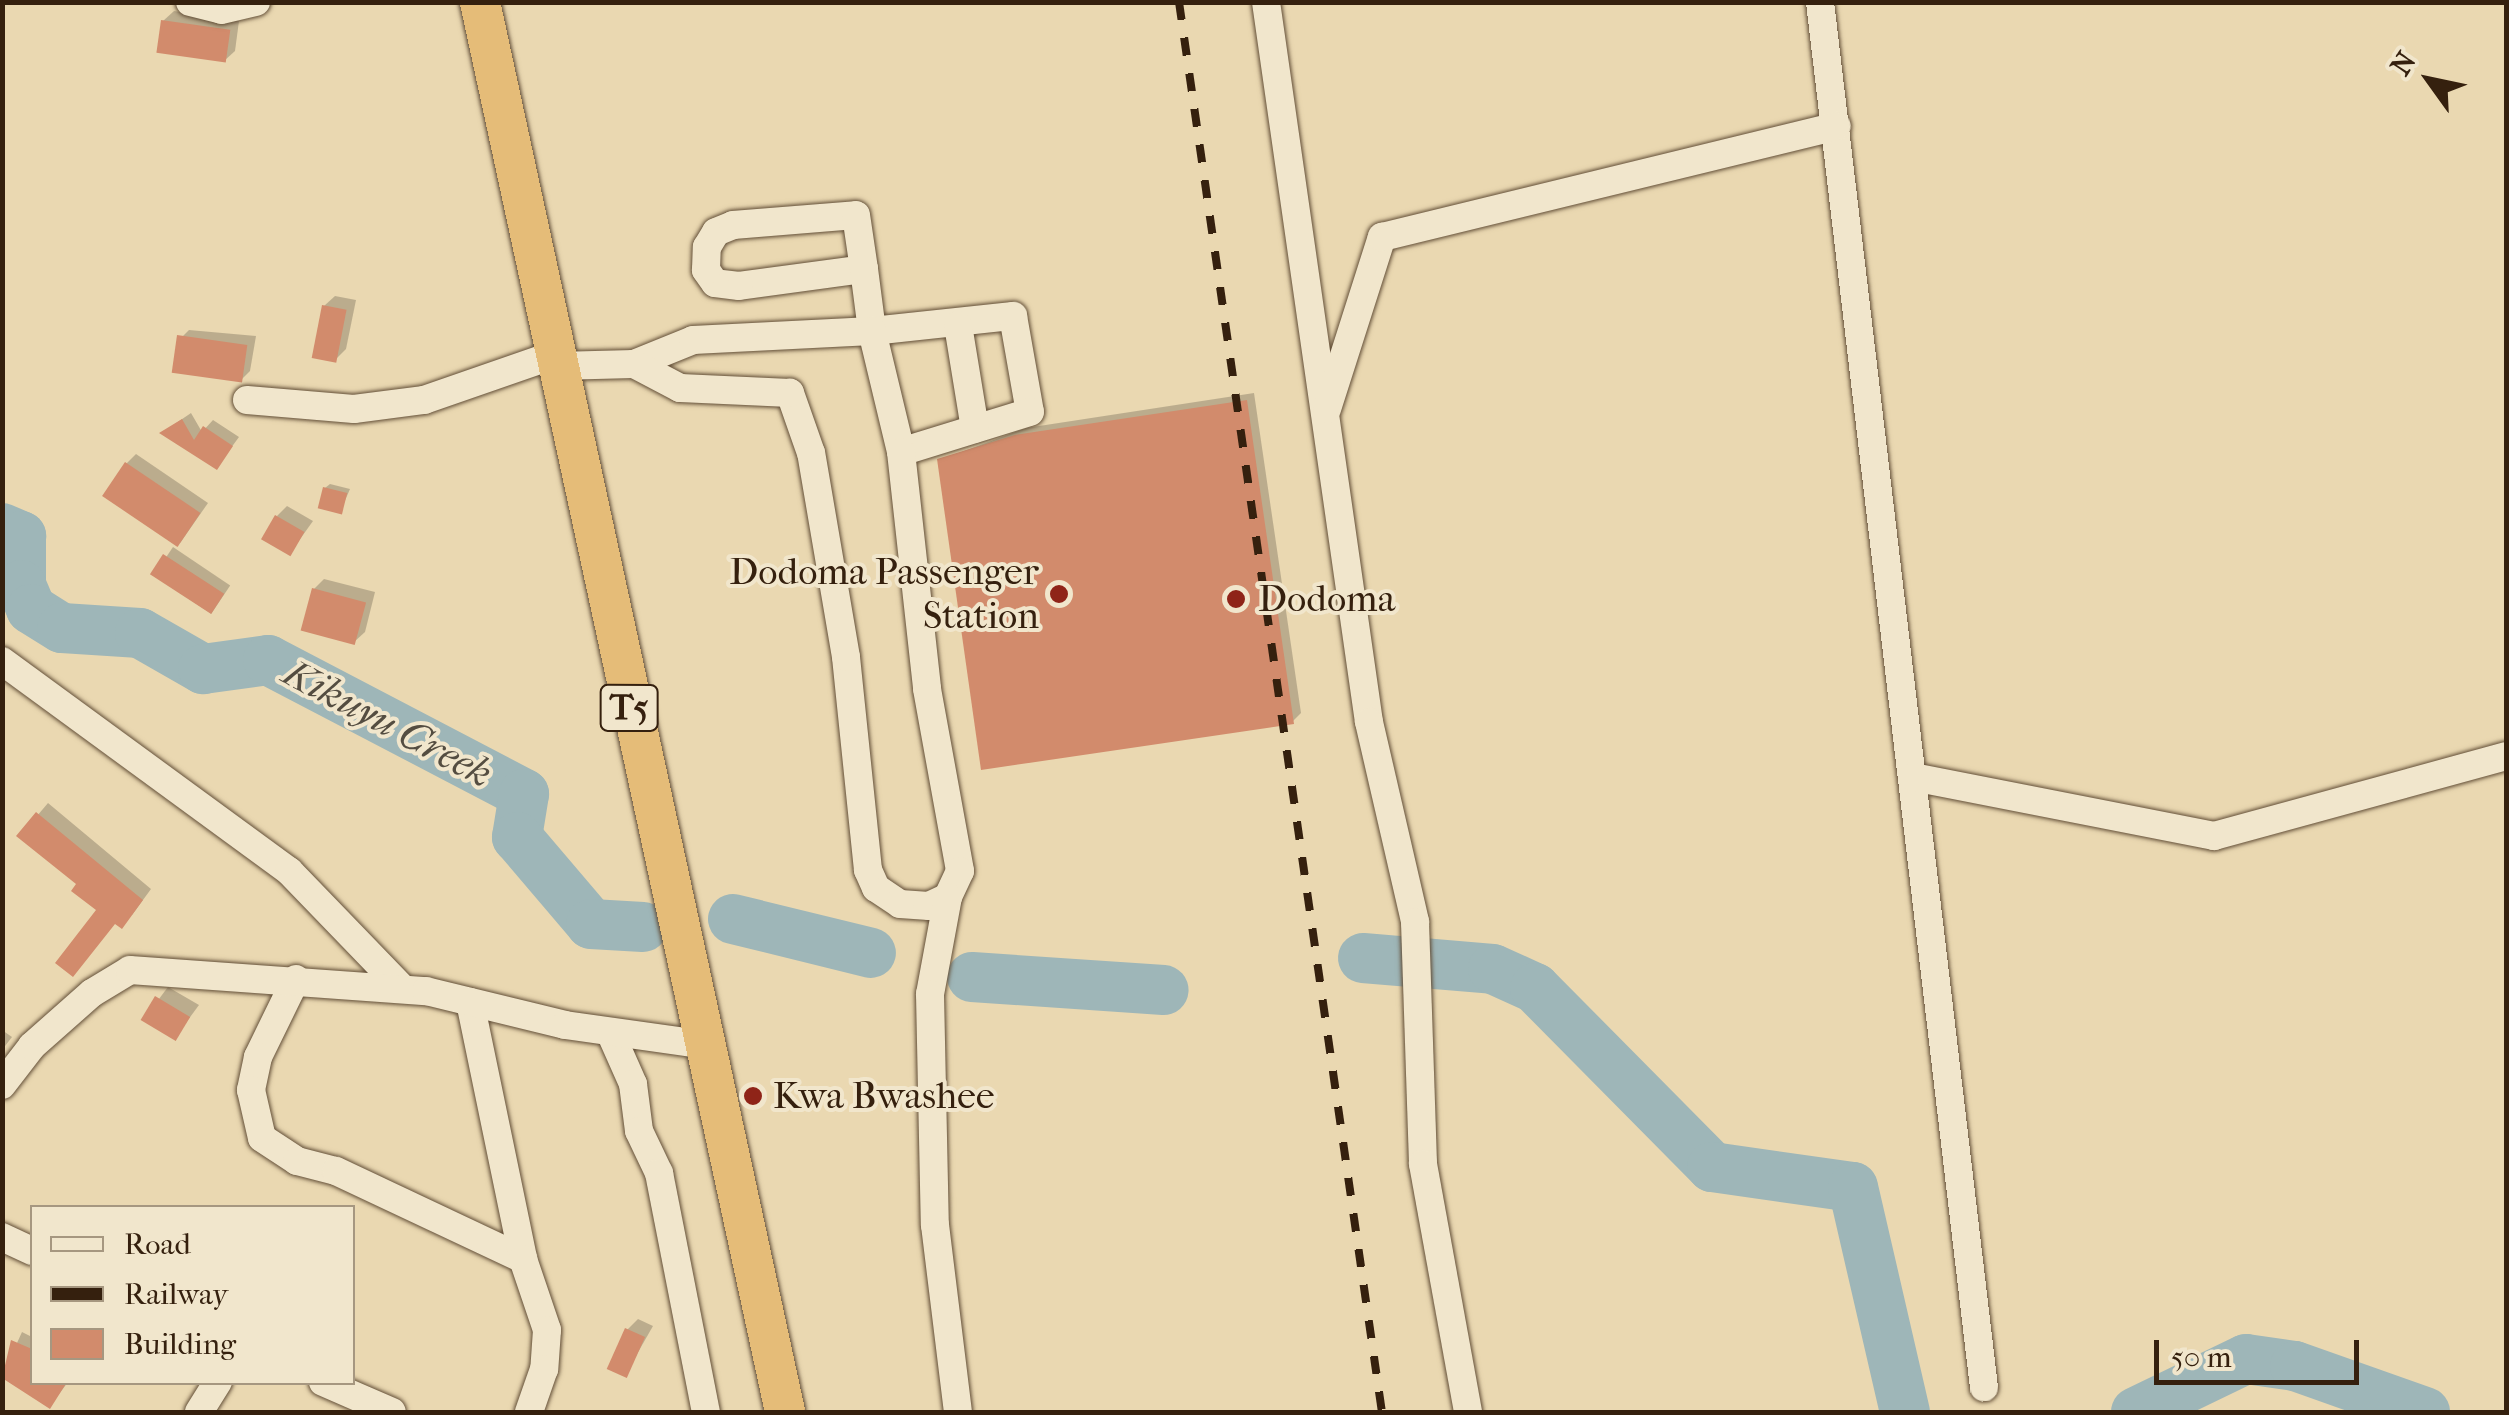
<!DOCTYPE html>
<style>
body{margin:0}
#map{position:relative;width:2509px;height:1415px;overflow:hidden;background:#ead8b1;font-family:"IM FELL French Canon",serif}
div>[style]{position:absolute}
.shadow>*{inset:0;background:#0003;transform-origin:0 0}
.river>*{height:50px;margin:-25px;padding:0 25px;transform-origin:25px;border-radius:25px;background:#9eb6b8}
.building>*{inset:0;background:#d28b6c;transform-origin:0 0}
.roads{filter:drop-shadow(0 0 2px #624e37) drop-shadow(0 0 2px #624e37)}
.minor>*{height:28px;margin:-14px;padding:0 14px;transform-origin:14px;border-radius:14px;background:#f1e6cc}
.highway>*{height:40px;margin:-20px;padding:0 20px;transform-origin:20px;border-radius:20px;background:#e5bc78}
.rail>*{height:8px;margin-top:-4px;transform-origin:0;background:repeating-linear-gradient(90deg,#35200e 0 18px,transparent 0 36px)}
.dots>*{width:28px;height:28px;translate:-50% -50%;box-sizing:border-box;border:5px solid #f1e6cc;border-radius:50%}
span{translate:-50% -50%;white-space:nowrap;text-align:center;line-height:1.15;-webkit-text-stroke:8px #f1e6cc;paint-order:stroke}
.shield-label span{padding:2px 8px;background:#f1e6cc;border:2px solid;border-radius:8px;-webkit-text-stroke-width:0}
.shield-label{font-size:35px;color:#35200e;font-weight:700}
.poi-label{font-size:38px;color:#35200e}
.right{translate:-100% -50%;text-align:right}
.left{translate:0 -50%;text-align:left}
.water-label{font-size:40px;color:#544d41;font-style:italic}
.frame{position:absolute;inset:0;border:5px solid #35200e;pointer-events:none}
.legend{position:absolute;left:30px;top:1205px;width:325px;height:180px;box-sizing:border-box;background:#f1e6cc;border:2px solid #a69780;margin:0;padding:12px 18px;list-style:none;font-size:30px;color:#35200e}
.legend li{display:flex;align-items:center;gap:20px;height:50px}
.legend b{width:50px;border:2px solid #a69780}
.north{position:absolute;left:2379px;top:30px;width:100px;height:100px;-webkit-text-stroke:8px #f1e6cc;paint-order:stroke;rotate:303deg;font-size:28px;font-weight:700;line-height:40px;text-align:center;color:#35200e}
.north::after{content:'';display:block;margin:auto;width:35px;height:45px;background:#35200e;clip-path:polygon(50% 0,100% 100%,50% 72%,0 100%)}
.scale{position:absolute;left:2154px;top:1340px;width:205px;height:45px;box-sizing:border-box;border:5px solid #35200e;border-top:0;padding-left:12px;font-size:30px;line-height:35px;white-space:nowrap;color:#35200e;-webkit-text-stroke:8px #f1e6cc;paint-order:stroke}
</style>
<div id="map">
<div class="shadow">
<i style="clip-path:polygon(174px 11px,239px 21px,235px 51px,224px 61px,163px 21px)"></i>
<i style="clip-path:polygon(335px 296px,356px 300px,346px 349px,336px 359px,324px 306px)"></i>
<i style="clip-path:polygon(189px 330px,256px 336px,250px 371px,240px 381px,179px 340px)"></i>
<i style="clip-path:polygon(1254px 393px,1301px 713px,1293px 721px,940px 460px,1026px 428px)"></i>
<i style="clip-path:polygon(191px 413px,202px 432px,213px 420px,239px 437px,217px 467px,163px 432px)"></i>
<i style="clip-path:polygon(136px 454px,208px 503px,180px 543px,126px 464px)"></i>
<i style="clip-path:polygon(330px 484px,350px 489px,340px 512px,325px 488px)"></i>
<i style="clip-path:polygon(287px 506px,313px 521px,290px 553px,277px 516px)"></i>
<i style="left:173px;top:547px;width:69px;height:34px;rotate:34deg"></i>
<i style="clip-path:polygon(324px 579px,375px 592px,365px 632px,354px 642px,314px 589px)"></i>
<i style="clip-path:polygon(48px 803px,151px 889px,132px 915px,100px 909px,80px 884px,20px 836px)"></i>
<i style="clip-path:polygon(168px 987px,199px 1005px,174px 1039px,143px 1020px)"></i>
<i style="clip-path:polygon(2px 1030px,12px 1037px,2px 1050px)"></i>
<i style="clip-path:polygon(638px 1319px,653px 1326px,625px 1375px,627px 1330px)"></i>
<i style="clip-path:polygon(22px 1332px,32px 1337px,32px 1382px,68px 1382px,50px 1406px,2px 1376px)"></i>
</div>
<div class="river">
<i style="left:2px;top:528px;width:21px;rotate:23deg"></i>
<i style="left:21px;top:536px;width:49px;rotate:90deg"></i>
<i style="left:21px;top:585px;width:26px;rotate:67deg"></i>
<i style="left:31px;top:609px;width:36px;rotate:32deg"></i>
<i style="left:62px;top:628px;width:78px;rotate:3.7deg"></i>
<i style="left:140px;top:633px;width:73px;rotate:29.7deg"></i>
<i style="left:203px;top:669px;width:66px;rotate:-7.9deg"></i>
<i style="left:268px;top:660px;width:289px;rotate:27.6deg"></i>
<i style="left:524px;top:794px;width:44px;rotate:99.2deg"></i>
<i style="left:517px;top:837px;width:114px;rotate:49.6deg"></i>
<i style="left:591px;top:924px;width:52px;rotate:3.3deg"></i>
<i style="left:733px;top:919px;width:142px;rotate:13.8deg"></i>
<i style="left:1363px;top:958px;width:130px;rotate:4.8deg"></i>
<i style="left:1493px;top:969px;width:46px;rotate:24.3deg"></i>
<i style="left:1535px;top:988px;width:252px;rotate:45.3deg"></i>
<i style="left:1712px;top:1167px;width:142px;rotate:8.1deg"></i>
<i style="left:1853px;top:1187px;width:231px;rotate:77deg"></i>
<i style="left:972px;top:977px;width:192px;rotate:3.9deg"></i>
<i style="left:2136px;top:1412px;width:122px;rotate:-25.7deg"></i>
<i style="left:2246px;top:1359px;width:49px;rotate:8.1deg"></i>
<i style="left:2295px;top:1366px;width:138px;rotate:19.5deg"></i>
</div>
<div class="building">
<i style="left:161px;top:20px;width:70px;height:33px;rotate:8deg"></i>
<i style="left:322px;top:305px;width:25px;height:54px;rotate:11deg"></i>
<i style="left:177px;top:335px;width:71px;height:38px;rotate:8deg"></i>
<i style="clip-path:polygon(1247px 400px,1294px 724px,981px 770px,937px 459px,1015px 435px)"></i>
<i style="clip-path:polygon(182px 419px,194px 440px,203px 426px,233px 446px,217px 470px,159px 433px)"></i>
<i style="left:125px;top:462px;width:91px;height:41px;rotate:34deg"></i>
<i style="left:323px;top:487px;width:25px;height:22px;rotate:14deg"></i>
<i style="left:275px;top:515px;width:34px;height:28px;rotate:30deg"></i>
<i style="left:163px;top:554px;width:73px;height:24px;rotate:33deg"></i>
<i style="left:312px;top:588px;width:56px;height:44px;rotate:15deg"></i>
<i style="clip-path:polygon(36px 812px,143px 900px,122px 929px,115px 924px,73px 977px,55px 963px,96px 910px,71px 891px,76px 884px,16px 836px)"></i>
<i style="left:155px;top:996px;width:41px;height:28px;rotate:31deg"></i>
<i style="left:625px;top:1328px;width:22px;height:45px;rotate:24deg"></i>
<i style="clip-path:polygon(11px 1340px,32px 1349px,32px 1382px,67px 1382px,50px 1409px,2px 1378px)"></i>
</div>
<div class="roads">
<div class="minor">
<i style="left:190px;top:2px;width:32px;rotate:14deg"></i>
<i style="left:221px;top:10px;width:36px;rotate:-13deg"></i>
<i style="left:1266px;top:2px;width:727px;rotate:81.86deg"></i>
<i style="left:1369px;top:722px;width:205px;rotate:77deg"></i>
<i style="left:1415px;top:922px;width:242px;rotate:88.1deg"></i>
<i style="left:1423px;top:1164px;width:252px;rotate:79.7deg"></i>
<i style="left:1820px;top:2px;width:1395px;rotate:83.25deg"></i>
<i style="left:864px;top:269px;width:126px;rotate:172.3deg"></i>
<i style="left:739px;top:286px;width:24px;rotate:-173deg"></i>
<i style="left:715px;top:283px;width:16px;rotate:-125deg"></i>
<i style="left:706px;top:270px;width:23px;rotate:-88deg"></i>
<i style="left:707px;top:247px;width:17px;rotate:-59deg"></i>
<i style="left:716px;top:232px;width:18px;rotate:-22deg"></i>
<i style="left:733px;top:225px;width:123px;rotate:-4.6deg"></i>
<i style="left:856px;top:215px;width:55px;rotate:81.6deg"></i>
<i style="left:864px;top:269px;width:63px;rotate:82.6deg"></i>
<i style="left:872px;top:331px;width:142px;rotate:-6.1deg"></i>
<i style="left:1013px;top:316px;width:97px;rotate:80deg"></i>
<i style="left:1030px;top:412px;width:135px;rotate:162.8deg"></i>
<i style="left:958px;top:325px;width:105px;rotate:80.7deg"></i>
<i style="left:556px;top:366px;width:78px;rotate:-1.5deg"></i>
<i style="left:634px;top:364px;width:64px;rotate:-22.1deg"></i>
<i style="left:693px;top:340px;width:179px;rotate:-2.9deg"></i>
<i style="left:872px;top:331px;width:124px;rotate:76.5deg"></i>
<i style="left:901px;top:452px;width:238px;rotate:83.7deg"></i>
<i style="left:927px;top:689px;width:185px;rotate:79.7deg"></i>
<i style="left:960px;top:871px;width:29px;rotate:115deg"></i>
<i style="left:948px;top:897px;width:21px;rotate:155deg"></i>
<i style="left:929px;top:906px;width:29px;rotate:-176deg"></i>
<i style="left:900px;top:904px;width:29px;rotate:-146deg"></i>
<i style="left:876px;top:888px;width:20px;rotate:-114deg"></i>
<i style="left:868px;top:870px;width:214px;rotate:-95.9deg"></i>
<i style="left:846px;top:657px;width:207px;rotate:-99.7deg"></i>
<i style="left:811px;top:453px;width:64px;rotate:-109.3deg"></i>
<i style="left:790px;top:393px;width:110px;rotate:-177.4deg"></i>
<i style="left:680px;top:388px;width:52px;rotate:-152.4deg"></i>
<i style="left:247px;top:400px;width:107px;rotate:4.8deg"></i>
<i style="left:354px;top:409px;width:71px;rotate:-7.3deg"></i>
<i style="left:424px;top:400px;width:138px;rotate:-19.1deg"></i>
<i style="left:1327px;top:409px;width:181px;rotate:-72.3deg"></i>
<i style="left:1382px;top:237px;width:468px;rotate:-13.7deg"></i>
<i style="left:2px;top:661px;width:356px;rotate:36.2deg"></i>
<i style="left:289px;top:871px;width:164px;rotate:46deg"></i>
<i style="left:1913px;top:777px;width:307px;rotate:11.1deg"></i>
<i style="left:2214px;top:836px;width:303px;rotate:-15.3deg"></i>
<i style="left:948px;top:897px;width:99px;rotate:100.5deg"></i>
<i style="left:930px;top:994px;width:231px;rotate:88.8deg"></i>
<i style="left:935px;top:1225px;width:188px;rotate:83deg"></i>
<i style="left:296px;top:979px;width:87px;rotate:116deg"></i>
<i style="left:258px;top:1057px;width:34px;rotate:102deg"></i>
<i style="left:251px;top:1090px;width:49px;rotate:77.1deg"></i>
<i style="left:262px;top:1138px;width:42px;rotate:33.3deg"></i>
<i style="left:297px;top:1161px;width:40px;rotate:14.4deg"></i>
<i style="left:336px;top:1171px;width:207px;rotate:25.2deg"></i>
<i style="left:470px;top:1002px;width:262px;rotate:78.3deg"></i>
<i style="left:523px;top:1259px;width:75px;rotate:71.3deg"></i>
<i style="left:547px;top:1330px;width:39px;rotate:94deg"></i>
<i style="left:544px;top:1369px;width:46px;rotate:109.2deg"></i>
<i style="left:610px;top:1032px;width:57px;rotate:66.1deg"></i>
<i style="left:633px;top:1084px;width:47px;rotate:82.7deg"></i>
<i style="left:639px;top:1131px;width:47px;rotate:64.5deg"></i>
<i style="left:659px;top:1173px;width:244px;rotate:78.9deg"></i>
<i style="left:2px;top:1085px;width:49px;rotate:-52.4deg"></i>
<i style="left:32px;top:1046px;width:80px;rotate:-41.5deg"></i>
<i style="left:92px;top:993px;width:44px;rotate:-31.2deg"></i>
<i style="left:130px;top:970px;width:297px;rotate:4.1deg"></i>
<i style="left:426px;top:991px;width:143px;rotate:13.7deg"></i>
<i style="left:565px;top:1025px;width:137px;rotate:8deg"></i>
<i style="left:2px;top:1237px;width:33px;rotate:25deg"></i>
<i style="left:323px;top:1382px;width:75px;rotate:23.5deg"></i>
<i style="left:199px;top:1412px;width:36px;rotate:-58deg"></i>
</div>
<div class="highway">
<i style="left:480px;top:2px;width:1443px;rotate:77.79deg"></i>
</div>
</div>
<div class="rail">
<i style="left:1179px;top:2px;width:1425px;rotate:81.81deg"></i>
</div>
<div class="dots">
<i style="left:1059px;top:594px;background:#8f2418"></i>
<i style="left:1236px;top:599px;background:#8f2418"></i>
<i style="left:753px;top:1096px;background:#8f2418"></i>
</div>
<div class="shield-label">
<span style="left:629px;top:708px">T5</span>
</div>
<div class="poi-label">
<span class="right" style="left:1039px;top:594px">Dodoma Passenger<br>Station</span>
<span class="left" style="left:1258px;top:599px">Dodoma</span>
<span class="left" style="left:773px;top:1096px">Kwa Bwashee</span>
</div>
<div class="water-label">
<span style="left:388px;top:723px;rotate:28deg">Kikuyu Creek</span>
</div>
<div class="frame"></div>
<ul class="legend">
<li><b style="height:12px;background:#f1e6cc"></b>Road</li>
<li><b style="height:12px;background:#35200e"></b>Railway</li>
<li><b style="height:28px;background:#d28b6c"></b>Building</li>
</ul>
<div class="north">N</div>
<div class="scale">50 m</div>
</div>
